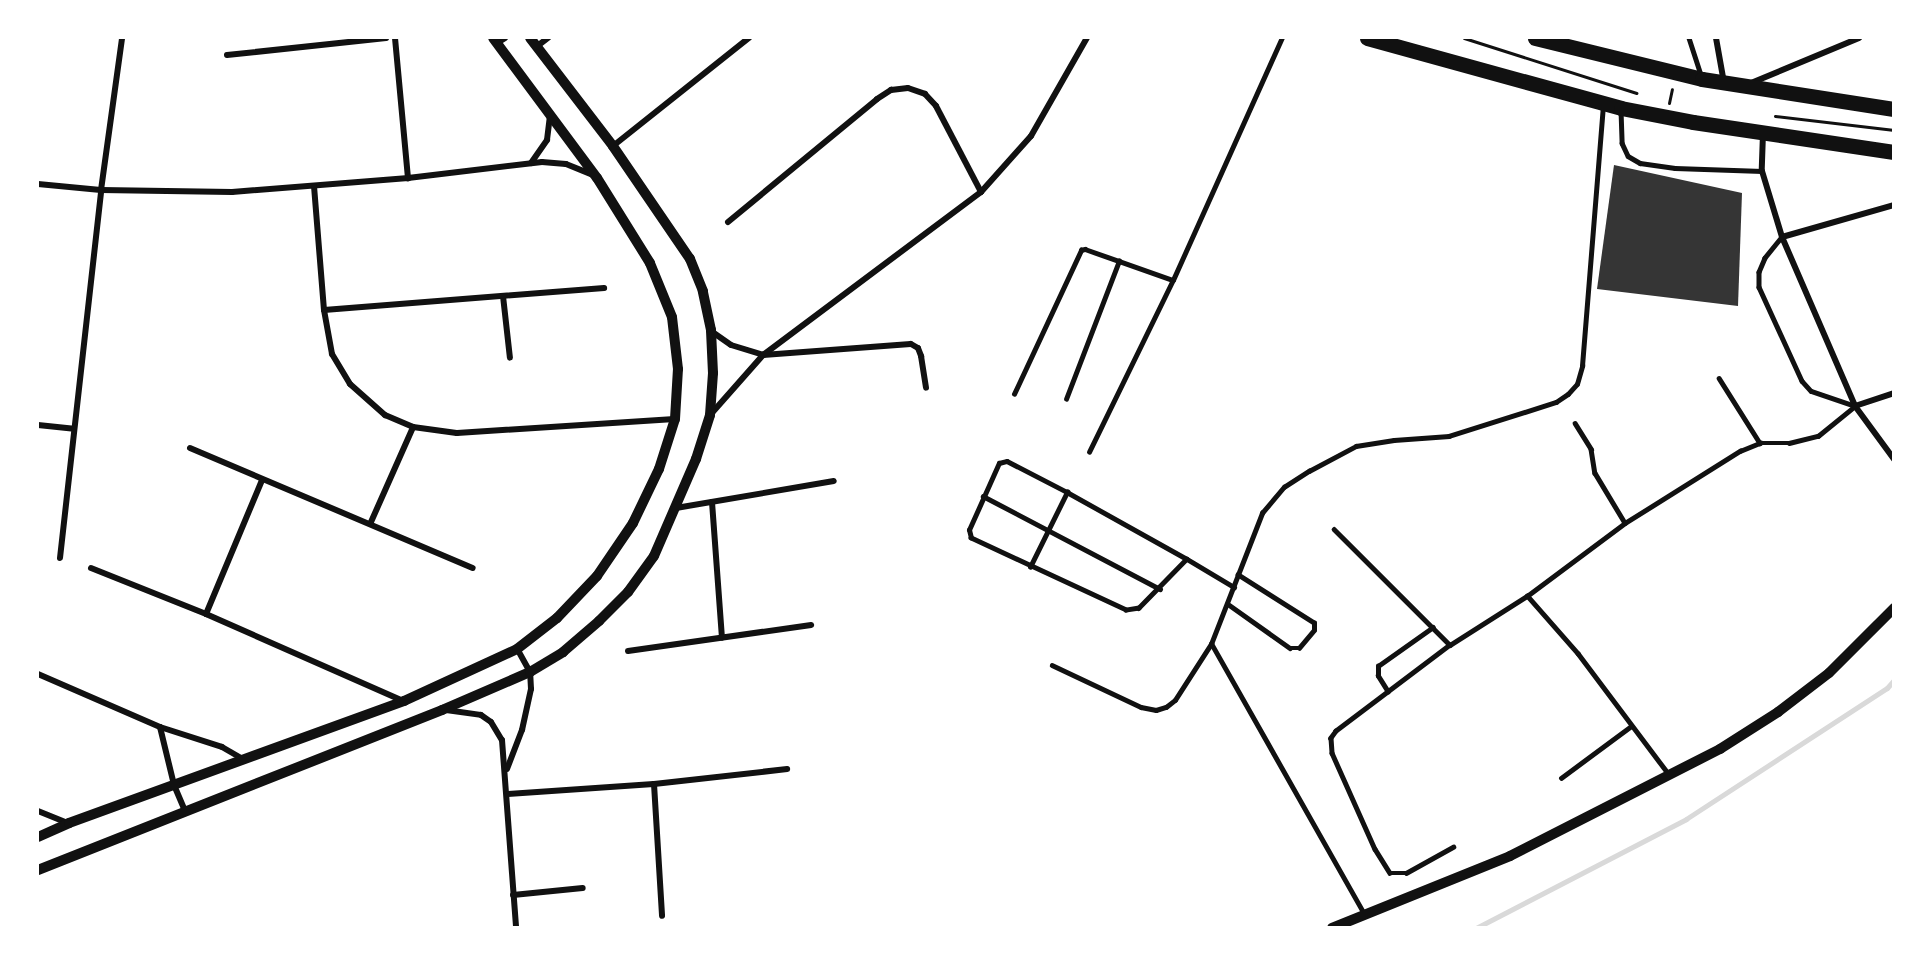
<!DOCTYPE html>
<style>
body{margin:0}
#map{position:relative;width:1931px;height:965px;overflow:hidden;background:#fff;font-family:Quicksand,sans-serif}
div>[style]{position:absolute}
.stream>*{height:5px;margin:-2.5px;padding:0 2.5px;transform-origin:2.5px;border-radius:2.5px;background:#d9d9d9}
.building>*{inset:0;background:#353535}
.path>*{height:3px;margin:-1.5px;padding:0 1.5px;transform-origin:1.5px;border-radius:1.5px;background:#111}
.service>*{height:4.5px;margin:-2.25px;padding:0 2.25px;transform-origin:2.25px;border-radius:2.25px;background:#111}
.minor>*{height:6px;margin:-3px;padding:0 3px;transform-origin:3px;border-radius:3px;background:#111}
.tertiary>*{height:10px;margin:-5px;padding:0 5px;transform-origin:5px;border-radius:5px;background:#111}
.primary>*{height:15px;margin:-7.5px;padding:0 7.5px;transform-origin:7.5px;border-radius:7.5px;background:#111}
span{translate:-50% -50%;white-space:nowrap;text-align:center;line-height:1.15;-webkit-text-stroke:6px #fff;paint-order:stroke}
.frame{position:absolute;inset:0;border:39px solid #fff;pointer-events:none}
</style>
<div id="map">
<div class="stream">
<i style="left:1476px;top:928px;width:237px;rotate:-27.4deg"></i>
<i style="left:1686px;top:819px;width:240px;rotate:-33.1deg"></i>
<i style="left:1887px;top:688px;width:11px;rotate:-49deg"></i>
</div>
<div class="building">
<i style="clip-path:polygon(1614px 165px,1742px 193px,1738px 306px,1597px 289px)"></i>
</div>
<div class="path">
<i style="left:1464px;top:38px;width:181px;rotate:17.7deg"></i>
<i style="left:1669px;top:103px;width:14px;rotate:-78deg"></i>
<i style="left:1775px;top:116px;width:120px;rotate:6.7deg"></i>
</div>
<div class="service">
<i style="left:1689px;top:38px;width:40px;rotate:72deg"></i>
<i style="left:497px;top:43px;width:9px;rotate:-32deg"></i>
<i style="left:1621px;top:110px;width:33px;rotate:88deg"></i>
<i style="left:1622px;top:143px;width:14px;rotate:65deg"></i>
<i style="left:1628px;top:156px;width:14px;rotate:30deg"></i>
<i style="left:1640px;top:163px;width:35px;rotate:8deg"></i>
<i style="left:1675px;top:168px;width:87px;rotate:2deg"></i>
<i style="left:1782px;top:237px;width:27px;rotate:129deg"></i>
<i style="left:1765px;top:258px;width:15px;rotate:113deg"></i>
<i style="left:1759px;top:272px;width:15px;rotate:90deg"></i>
<i style="left:1759px;top:287px;width:103px;rotate:65.4deg"></i>
<i style="left:1802px;top:381px;width:13px;rotate:48deg"></i>
<i style="left:1811px;top:391px;width:46px;rotate:18.8deg"></i>
<i style="left:1719px;top:378px;width:77px;rotate:57.8deg"></i>
<i style="left:1014px;top:394px;width:159px;rotate:-65deg"></i>
<i style="left:1081px;top:250px;width:4px;rotate:-14deg"></i>
<i style="left:1085px;top:249px;width:93px;rotate:19.4deg"></i>
<i style="left:1066px;top:399px;width:148px;rotate:-69deg"></i>
<i style="left:1575px;top:423px;width:31px;rotate:58deg"></i>
<i style="left:1591px;top:449px;width:24px;rotate:81deg"></i>
<i style="left:1595px;top:473px;width:58px;rotate:59deg"></i>
<i style="left:1089px;top:452px;width:191px;rotate:-64deg"></i>
<i style="left:1173px;top:280px;width:265px;rotate:-65.8deg"></i>
<i style="left:983px;top:496px;width:200px;rotate:27.7deg"></i>
<i style="left:1334px;top:529px;width:164px;rotate:45deg"></i>
<i style="left:1450px;top:645px;width:143px;rotate:143deg"></i>
<i style="left:1336px;top:731px;width:9px;rotate:126deg"></i>
<i style="left:1331px;top:738px;width:15px;rotate:86deg"></i>
<i style="left:1332px;top:753px;width:105px;rotate:65.9deg"></i>
<i style="left:1375px;top:849px;width:28px;rotate:58deg"></i>
<i style="left:1390px;top:873px;width:16px"></i>
<i style="left:1406px;top:873px;width:54px;rotate:-29deg"></i>
<i style="left:1187px;top:559px;width:69px;rotate:134.4deg"></i>
<i style="left:1139px;top:608px;width:13px;rotate:171deg"></i>
<i style="left:1126px;top:610px;width:171px;rotate:-155.1deg"></i>
<i style="left:971px;top:538px;width:8px;rotate:-104deg"></i>
<i style="left:969px;top:530px;width:73px;rotate:-65.9deg"></i>
<i style="left:999px;top:463px;width:8px;rotate:-14deg"></i>
<i style="left:1007px;top:461px;width:68px;rotate:27.3deg"></i>
<i style="left:1067px;top:492px;width:137px;rotate:29.2deg"></i>
<i style="left:1187px;top:559px;width:55px;rotate:30.8deg"></i>
<i style="left:1030px;top:567px;width:84px;rotate:-63.7deg"></i>
<i style="left:1228px;top:604px;width:76px;rotate:35.4deg"></i>
<i style="left:1290px;top:648px;width:9px"></i>
<i style="left:1299px;top:648px;width:23px;rotate:-50deg"></i>
<i style="left:1314px;top:630px;width:7px;rotate:-90deg"></i>
<i style="left:1314px;top:623px;width:90px;rotate:-147.7deg"></i>
<i style="left:1450px;top:645px;width:91px;rotate:-32.5deg"></i>
<i style="left:1052px;top:665px;width:98px;rotate:25.3deg"></i>
<i style="left:1141px;top:707px;width:15px;rotate:11deg"></i>
<i style="left:1156px;top:710px;width:10px;rotate:-17deg"></i>
<i style="left:1166px;top:707px;width:11px;rotate:-38deg"></i>
<i style="left:1175px;top:700px;width:67px;rotate:-57.3deg"></i>
<i style="left:1388px;top:692px;width:19px;rotate:-122deg"></i>
<i style="left:1378px;top:676px;width:10px;rotate:-90deg"></i>
<i style="left:1378px;top:666px;width:67px;rotate:-35.3deg"></i>
<i style="left:1668px;top:774px;width:150px;rotate:-126.9deg"></i>
<i style="left:1578px;top:654px;width:77px;rotate:-131.3deg"></i>
<i style="left:1527px;top:596px;width:122px;rotate:-36.7deg"></i>
<i style="left:1625px;top:523px;width:136px;rotate:-32.1deg"></i>
<i style="left:1740px;top:451px;width:22px;rotate:-22deg"></i>
<i style="left:1760px;top:443px;width:29px"></i>
<i style="left:1789px;top:443px;width:30px;rotate:-14deg"></i>
<i style="left:1818px;top:436px;width:48px;rotate:-39deg"></i>
<i style="left:1561px;top:778px;width:86px;rotate:-36.5deg"></i>
<i style="left:1364px;top:914px;width:310px;rotate:-119.5deg"></i>
<i style="left:1211px;top:644px;width:141px;rotate:-68.7deg"></i>
<i style="left:1262px;top:513px;width:34px;rotate:-50deg"></i>
<i style="left:1284px;top:487px;width:30px;rotate:-33deg"></i>
<i style="left:1309px;top:471px;width:53px;rotate:-28deg"></i>
<i style="left:1356px;top:446px;width:38px;rotate:-9deg"></i>
<i style="left:1394px;top:440px;width:55px;rotate:-4.2deg"></i>
<i style="left:1449px;top:436px;width:112px;rotate:-17.6deg"></i>
<i style="left:1556px;top:402px;width:14px;rotate:-34deg"></i>
<i style="left:1568px;top:394px;width:13px;rotate:-48deg"></i>
<i style="left:1577px;top:384px;width:19px;rotate:-74deg"></i>
<i style="left:1582px;top:366px;width:260px;rotate:-85.4deg"></i>
</div>
<div class="minor">
<i style="left:395px;top:38px;width:141px;rotate:84.7deg"></i>
<i style="left:1716px;top:38px;width:46px;rotate:79.9deg"></i>
<i style="left:536px;top:47px;width:15px;rotate:-37deg"></i>
<i style="left:227px;top:55px;width:160px;rotate:-6.1deg"></i>
<i style="left:1751px;top:83px;width:117px;rotate:-22.6deg"></i>
<i style="left:1763px;top:133px;width:38px;rotate:92deg"></i>
<i style="left:1762px;top:171px;width:69px;rotate:73.1deg"></i>
<i style="left:1782px;top:237px;width:184px;rotate:66.6deg"></i>
<i style="left:1855px;top:406px;width:66px;rotate:53.7deg"></i>
<i style="left:613px;top:146px;width:174px;rotate:-38.5deg"></i>
<i style="left:531px;top:163px;width:28px;rotate:-55deg"></i>
<i style="left:547px;top:140px;width:24px;rotate:-83deg"></i>
<i style="left:38px;top:184px;width:63px;rotate:5.4deg"></i>
<i style="left:101px;top:190px;width:131px;rotate:0.9deg"></i>
<i style="left:232px;top:192px;width:177px;rotate:-4.5deg"></i>
<i style="left:408px;top:178px;width:135px;rotate:-6.8deg"></i>
<i style="left:542px;top:162px;width:24px;rotate:5deg"></i>
<i style="left:566px;top:164px;width:27px;rotate:22deg"></i>
<i style="left:314px;top:186px;width:124px;rotate:85.4deg"></i>
<i style="left:324px;top:310px;width:45px;rotate:79.7deg"></i>
<i style="left:332px;top:354px;width:35px;rotate:59deg"></i>
<i style="left:350px;top:384px;width:47px;rotate:41.5deg"></i>
<i style="left:385px;top:415px;width:30px;rotate:23deg"></i>
<i style="left:413px;top:427px;width:44px;rotate:7.8deg"></i>
<i style="left:457px;top:433px;width:218px;rotate:-3.7deg"></i>
<i style="left:728px;top:222px;width:193px;rotate:-39.5deg"></i>
<i style="left:877px;top:99px;width:17px;rotate:-33deg"></i>
<i style="left:891px;top:90px;width:17px;rotate:-7deg"></i>
<i style="left:908px;top:88px;width:18px;rotate:19deg"></i>
<i style="left:925px;top:94px;width:16px;rotate:47deg"></i>
<i style="left:936px;top:106px;width:97px;rotate:62.4deg"></i>
<i style="left:1782px;top:237px;width:116px;rotate:-15.9deg"></i>
<i style="left:503px;top:296px;width:62px;rotate:83.6deg"></i>
<i style="left:324px;top:310px;width:281px;rotate:-4.5deg"></i>
<i style="left:711px;top:331px;width:24px;rotate:35deg"></i>
<i style="left:731px;top:345px;width:34px;rotate:17deg"></i>
<i style="left:763px;top:355px;width:148px;rotate:-4.3deg"></i>
<i style="left:911px;top:344px;width:8px;rotate:30deg"></i>
<i style="left:918px;top:348px;width:9px;rotate:69deg"></i>
<i style="left:921px;top:356px;width:32px;rotate:81deg"></i>
<i style="left:1855px;top:406px;width:41px;rotate:-18.4deg"></i>
<i style="left:711px;top:414px;width:79px;rotate:-48.6deg"></i>
<i style="left:763px;top:355px;width:272px;rotate:-36.8deg"></i>
<i style="left:981px;top:192px;width:75px;rotate:-48.2deg"></i>
<i style="left:1031px;top:136px;width:113px;rotate:-60.3deg"></i>
<i style="left:38px;top:425px;width:36px;rotate:6deg"></i>
<i style="left:190px;top:448px;width:307px;rotate:23deg"></i>
<i style="left:712px;top:502px;width:136px;rotate:85.8deg"></i>
<i style="left:676px;top:508px;width:160px;rotate:-9.7deg"></i>
<i style="left:371px;top:522px;width:104px;rotate:-66.1deg"></i>
<i style="left:60px;top:558px;width:370px;rotate:-83.6deg"></i>
<i style="left:101px;top:190px;width:153px;rotate:-82.1deg"></i>
<i style="left:91px;top:568px;width:124px;rotate:21.8deg"></i>
<i style="left:206px;top:614px;width:215px;rotate:23.8deg"></i>
<i style="left:206px;top:614px;width:145px;rotate:-67.3deg"></i>
<i style="left:628px;top:651px;width:185px;rotate:-8.1deg"></i>
<i style="left:38px;top:674px;width:133px;rotate:23.5deg"></i>
<i style="left:160px;top:727px;width:65px;rotate:17.9deg"></i>
<i style="left:222px;top:747px;width:24px;rotate:30deg"></i>
<i style="left:446px;top:710px;width:35px;rotate:8deg"></i>
<i style="left:481px;top:715px;width:12px;rotate:35deg"></i>
<i style="left:491px;top:722px;width:21px;rotate:59deg"></i>
<i style="left:502px;top:740px;width:189px;rotate:85.7deg"></i>
<i style="left:160px;top:727px;width:60px;rotate:76.4deg"></i>
<i style="left:174px;top:785px;width:28px;rotate:67deg"></i>
<i style="left:507px;top:769px;width:42px;rotate:-69deg"></i>
<i style="left:522px;top:730px;width:42px;rotate:-77.6deg"></i>
<i style="left:531px;top:689px;width:17px;rotate:-93deg"></i>
<i style="left:530px;top:672px;width:26px;rotate:-119deg"></i>
<i style="left:654px;top:784px;width:132px;rotate:86.5deg"></i>
<i style="left:507px;top:794px;width:147px;rotate:-3.9deg"></i>
<i style="left:654px;top:784px;width:134px;rotate:-6.4deg"></i>
<i style="left:38px;top:811px;width:32px;rotate:22deg"></i>
<i style="left:513px;top:895px;width:70px;rotate:-5.7deg"></i>
</div>
<div class="tertiary">
<i style="left:38px;top:837px;width:34px;rotate:-24deg"></i>
<i style="left:69px;top:823px;width:357px;rotate:-20deg"></i>
<i style="left:404px;top:701px;width:124px;rotate:-24.7deg"></i>
<i style="left:517px;top:649px;width:51px;rotate:-37.8deg"></i>
<i style="left:557px;top:618px;width:58px;rotate:-46.4deg"></i>
<i style="left:597px;top:576px;width:64px;rotate:-55.8deg"></i>
<i style="left:633px;top:523px;width:60px;rotate:-64.3deg"></i>
<i style="left:659px;top:469px;width:52px;rotate:-72.3deg"></i>
<i style="left:675px;top:419px;width:50px;rotate:-86.6deg"></i>
<i style="left:678px;top:369px;width:52px;rotate:-96.6deg"></i>
<i style="left:672px;top:317px;width:58px;rotate:-112.2deg"></i>
<i style="left:650px;top:263px;width:100px;rotate:-121.9deg"></i>
<i style="left:597px;top:178px;width:174px;rotate:-126.6deg"></i>
<i style="left:38px;top:870px;width:435px;rotate:-21.6deg"></i>
<i style="left:442px;top:710px;width:96px;rotate:-23.4deg"></i>
<i style="left:530px;top:672px;width:39px;rotate:-31deg"></i>
<i style="left:563px;top:652px;width:48px;rotate:-40.7deg"></i>
<i style="left:599px;top:621px;width:41px;rotate:-45deg"></i>
<i style="left:628px;top:592px;width:44px;rotate:-54.2deg"></i>
<i style="left:654px;top:556px;width:106px;rotate:-66.6deg"></i>
<i style="left:696px;top:459px;width:46px;rotate:-72.3deg"></i>
<i style="left:710px;top:415px;width:42px;rotate:-85.9deg"></i>
<i style="left:713px;top:373px;width:43px;rotate:-92.7deg"></i>
<i style="left:711px;top:330px;width:40px;rotate:-102deg"></i>
<i style="left:703px;top:291px;width:35px;rotate:-112deg"></i>
<i style="left:690px;top:259px;width:137px;rotate:-124.3deg"></i>
<i style="left:613px;top:146px;width:136px;rotate:-127.5deg"></i>
<i style="left:1332px;top:928px;width:192px;rotate:-22deg"></i>
<i style="left:1510px;top:856px;width:236px;rotate:-27deg"></i>
<i style="left:1720px;top:749px;width:69px;rotate:-32.5deg"></i>
<i style="left:1778px;top:712px;width:64px;rotate:-37.4deg"></i>
<i style="left:1829px;top:673px;width:92px;rotate:-45deg"></i>
</div>
<div class="primary">
<i style="left:1367px;top:38px;width:263px;rotate:15.4deg"></i>
<i style="left:1621px;top:108px;width:73px;rotate:11deg"></i>
<i style="left:1693px;top:122px;width:203px;rotate:8.5deg"></i>
<i style="left:1535px;top:38px;width:172px;rotate:13.8deg"></i>
<i style="left:1702px;top:79px;width:194px;rotate:8.9deg"></i>
</div>
<div class="frame"></div>
</div>
